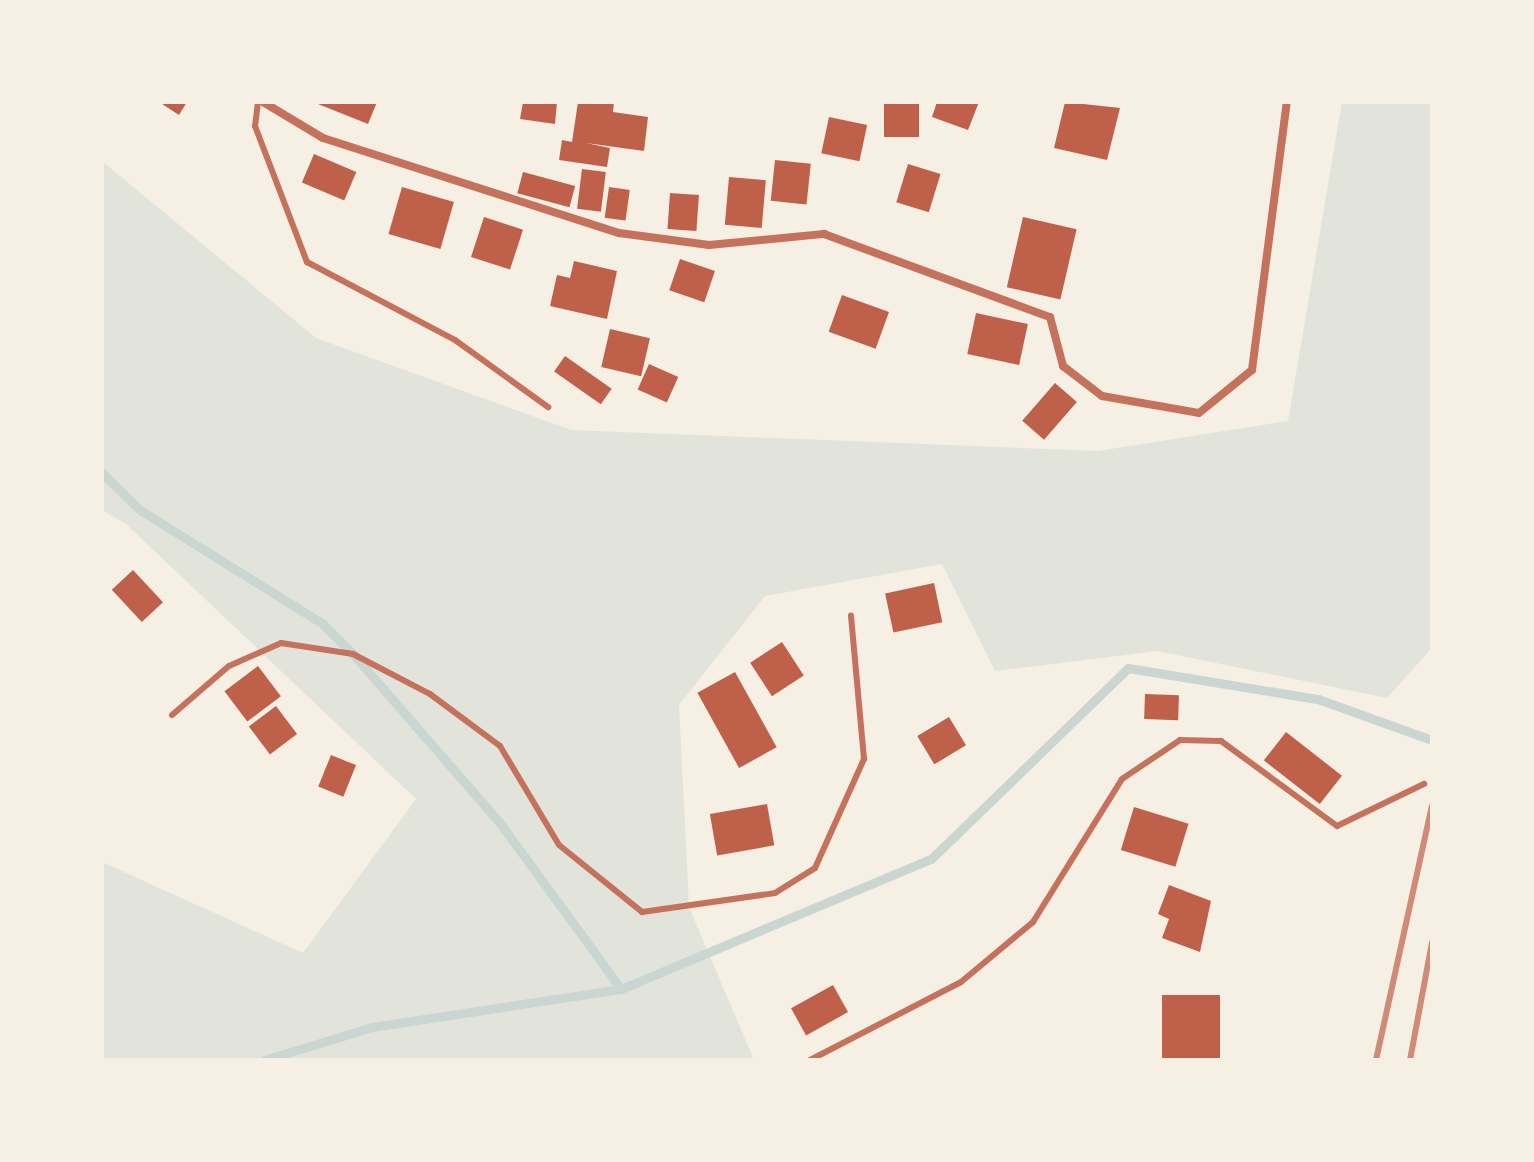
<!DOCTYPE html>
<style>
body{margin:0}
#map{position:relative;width:1534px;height:1162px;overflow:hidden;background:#f6efe4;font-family:"Sofia Sans Condensed",sans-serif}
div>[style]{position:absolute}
.green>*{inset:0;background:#e2e4dc}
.stream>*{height:9px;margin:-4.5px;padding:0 4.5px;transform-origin:4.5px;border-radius:4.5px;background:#c9d6d2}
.building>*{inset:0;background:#bf614a;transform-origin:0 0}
.service>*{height:6px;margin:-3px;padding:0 3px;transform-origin:3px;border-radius:3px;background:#c5725c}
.minor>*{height:8px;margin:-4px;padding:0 4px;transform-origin:4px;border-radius:4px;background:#c5725c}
.rail>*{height:6px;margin:-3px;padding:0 3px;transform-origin:3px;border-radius:3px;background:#cf8b77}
span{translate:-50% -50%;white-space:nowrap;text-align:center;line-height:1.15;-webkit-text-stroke:8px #f6efe4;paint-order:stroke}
.frame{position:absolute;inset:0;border:104px solid #f6efe4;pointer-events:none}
</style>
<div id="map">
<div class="green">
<i style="clip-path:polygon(1342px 102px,1432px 102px,1432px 648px,1387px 698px,1157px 651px,995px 671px,942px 564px,765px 596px,679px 705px,689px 907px,754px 1060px,102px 1060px,102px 862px,303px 953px,416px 799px,127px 525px,102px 510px,102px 161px,316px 338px,571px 430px,1098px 451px,1288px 421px)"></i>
</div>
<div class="stream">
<i style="left:102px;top:473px;width:53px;rotate:44.2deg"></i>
<i style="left:140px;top:510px;width:216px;rotate:31.9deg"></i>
<i style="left:323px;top:624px;width:42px;rotate:45deg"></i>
<i style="left:353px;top:654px;width:224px;rotate:49deg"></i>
<i style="left:500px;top:823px;width:205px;rotate:53.9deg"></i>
<i style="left:621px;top:989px;width:336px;rotate:-22.8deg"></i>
<i style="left:931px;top:859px;width:274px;rotate:-44.1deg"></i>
<i style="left:1128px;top:668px;width:193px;rotate:9.3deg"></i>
<i style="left:1318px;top:699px;width:121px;rotate:19.8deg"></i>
<i style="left:264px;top:1060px;width:113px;rotate:-17deg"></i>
<i style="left:372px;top:1027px;width:252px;rotate:-8.7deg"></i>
</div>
<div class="building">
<i style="clip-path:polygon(159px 102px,187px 102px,179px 115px)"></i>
<i style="clip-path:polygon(313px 102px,377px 102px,368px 124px)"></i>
<i style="clip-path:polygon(523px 102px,557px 102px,555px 124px,520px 119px)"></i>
<i style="clip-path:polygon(578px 102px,614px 102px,613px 112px,648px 117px,644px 151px,586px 143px,610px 148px,607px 167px,559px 160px,562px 140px,572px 142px)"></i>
<i style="left:884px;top:102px;width:35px;height:35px"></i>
<i style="clip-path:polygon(937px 102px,979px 102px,968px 130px,932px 117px)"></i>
<i style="clip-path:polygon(1065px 102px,1120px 108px,1107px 160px,1054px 148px)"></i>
<i style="left:829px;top:117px;width:39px;height:37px;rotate:12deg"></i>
<i style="left:314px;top:154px;width:46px;height:31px;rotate:23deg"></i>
<i style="left:775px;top:160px;width:36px;height:41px;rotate:6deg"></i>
<i style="left:908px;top:164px;width:34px;height:40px;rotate:17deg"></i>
<i style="left:582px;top:169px;width:24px;height:40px;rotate:7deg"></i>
<i style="left:523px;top:172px;width:54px;height:22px;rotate:15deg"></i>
<i style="left:729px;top:177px;width:37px;height:48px;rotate:5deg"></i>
<i style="left:402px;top:187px;width:54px;height:49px;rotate:16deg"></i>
<i style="left:609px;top:187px;width:21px;height:31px;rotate:8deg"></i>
<i style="left:670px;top:193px;width:29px;height:36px;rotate:4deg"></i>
<i style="left:484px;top:217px;width:41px;height:42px;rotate:18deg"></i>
<i style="left:1023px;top:217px;width:55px;height:72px;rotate:13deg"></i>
<i style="left:680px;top:259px;width:37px;height:33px;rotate:19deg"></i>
<i style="clip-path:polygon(574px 261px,617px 271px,607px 319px,550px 306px,557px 275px,570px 278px)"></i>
<i style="left:842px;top:295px;width:50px;height:39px;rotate:20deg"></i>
<i style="left:976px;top:313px;width:53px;height:42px;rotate:12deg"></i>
<i style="left:610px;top:329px;width:41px;height:39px;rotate:13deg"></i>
<i style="left:565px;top:356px;width:57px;height:19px;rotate:35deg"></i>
<i style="left:649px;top:364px;width:32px;height:28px;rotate:24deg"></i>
<i style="left:1055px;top:383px;width:29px;height:50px;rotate:41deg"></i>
<i style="left:133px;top:570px;width:44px;height:29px;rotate:47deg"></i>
<i style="left:934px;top:583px;width:40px;height:50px;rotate:78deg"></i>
<i style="left:782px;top:642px;width:40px;height:38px;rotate:57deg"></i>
<i style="left:258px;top:666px;width:38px;height:42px;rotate:53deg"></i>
<i style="left:735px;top:672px;width:86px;height:43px;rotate:61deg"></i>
<i style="left:1145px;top:694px;width:34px;height:25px;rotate:2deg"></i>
<i style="left:276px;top:706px;width:35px;height:34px;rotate:53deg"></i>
<i style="left:949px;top:717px;width:33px;height:37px;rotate:59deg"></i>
<i style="left:1286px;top:732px;width:71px;height:36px;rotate:38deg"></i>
<i style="left:331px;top:755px;width:27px;height:34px;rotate:22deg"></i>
<i style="left:767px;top:804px;width:42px;height:58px;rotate:80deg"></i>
<i style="left:1134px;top:807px;width:57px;height:45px;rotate:17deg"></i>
<i style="clip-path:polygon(1169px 885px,1211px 901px,1200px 952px,1162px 938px,1169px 919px,1158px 914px)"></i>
<i style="left:833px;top:985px;width:31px;height:48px;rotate:61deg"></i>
<i style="left:1162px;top:995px;width:58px;height:65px"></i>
</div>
<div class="service">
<i style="left:258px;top:102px;width:24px;rotate:97deg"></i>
<i style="left:255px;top:126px;width:146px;rotate:69.1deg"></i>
<i style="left:307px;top:262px;width:167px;rotate:27.8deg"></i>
<i style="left:455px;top:340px;width:115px;rotate:35.8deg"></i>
<i style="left:172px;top:715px;width:75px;rotate:-40.7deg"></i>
<i style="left:229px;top:666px;width:57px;rotate:-23.9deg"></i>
<i style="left:281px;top:643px;width:73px;rotate:8.7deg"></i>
<i style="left:353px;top:654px;width:87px;rotate:27.5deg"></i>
<i style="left:430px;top:694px;width:87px;rotate:36.6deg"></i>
<i style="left:500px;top:746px;width:115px;rotate:59.2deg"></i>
<i style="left:559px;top:845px;width:107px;rotate:38.9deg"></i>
<i style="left:642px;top:912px;width:134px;rotate:-8.1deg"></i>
<i style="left:775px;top:893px;width:47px;rotate:-32deg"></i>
<i style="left:815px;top:868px;width:120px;rotate:-65.8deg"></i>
<i style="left:864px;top:759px;width:144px;rotate:-95.2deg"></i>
<i style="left:810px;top:1060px;width:170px;rotate:-27.3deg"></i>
<i style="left:961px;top:982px;width:94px;rotate:-39.8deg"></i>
<i style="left:1033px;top:922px;width:168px;rotate:-58.1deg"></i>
<i style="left:1122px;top:779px;width:70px;rotate:-33.9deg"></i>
<i style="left:1180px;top:740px;width:41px;rotate:1.4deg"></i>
<i style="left:1221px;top:741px;width:144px;rotate:36.2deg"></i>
<i style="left:1337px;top:826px;width:97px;rotate:-25.8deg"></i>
</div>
<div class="minor">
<i style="left:263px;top:102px;width:70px;rotate:31deg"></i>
<i style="left:323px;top:138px;width:311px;rotate:17.8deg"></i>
<i style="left:619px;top:233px;width:91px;rotate:7.6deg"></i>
<i style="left:709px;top:245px;width:116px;rotate:-5.5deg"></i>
<i style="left:824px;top:234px;width:241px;rotate:20.2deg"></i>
<i style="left:1050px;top:317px;width:51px;rotate:75.1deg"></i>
<i style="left:1063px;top:366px;width:49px;rotate:37.6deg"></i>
<i style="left:1102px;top:396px;width:98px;rotate:9.9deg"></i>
<i style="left:1199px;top:413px;width:68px;rotate:-39.1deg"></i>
<i style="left:1252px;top:370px;width:270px;rotate:-82.6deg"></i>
</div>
<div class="rail">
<i style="left:1376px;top:1060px;width:260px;rotate:-77.6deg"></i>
<i style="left:1410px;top:1060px;width:120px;rotate:-79.4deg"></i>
</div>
<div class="frame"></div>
</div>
